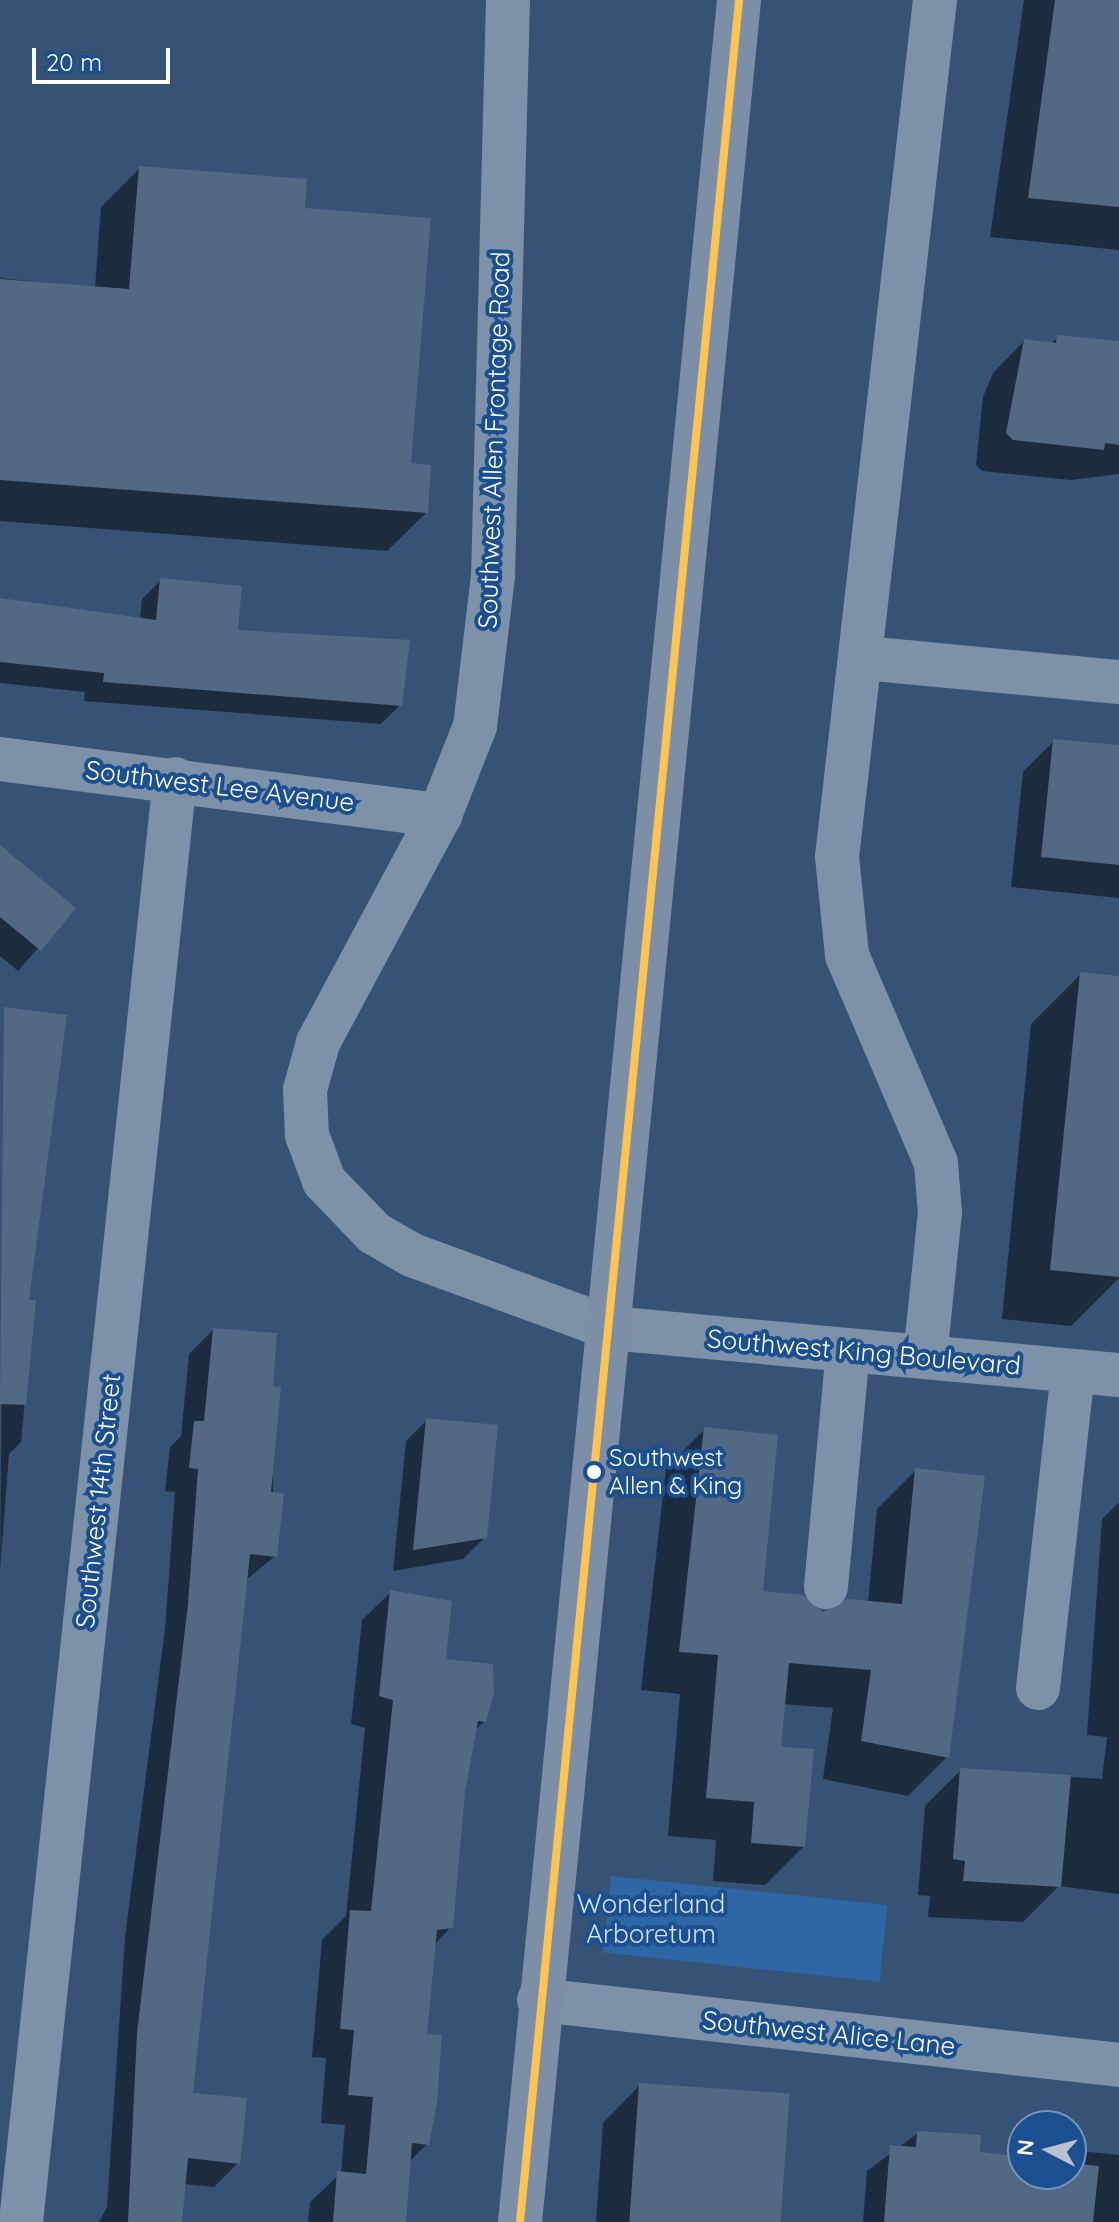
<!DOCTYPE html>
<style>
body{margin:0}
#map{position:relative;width:1119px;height:2222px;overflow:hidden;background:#365274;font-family:Quicksand,sans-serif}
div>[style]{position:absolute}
.green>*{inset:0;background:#2f66a5;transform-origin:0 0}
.shadow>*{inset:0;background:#0007}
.building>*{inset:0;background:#526984;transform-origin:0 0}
.minor>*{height:44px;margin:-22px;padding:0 22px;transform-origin:22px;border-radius:22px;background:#7d92a8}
.major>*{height:44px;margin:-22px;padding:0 22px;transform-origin:22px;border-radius:22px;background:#7d8ea7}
.bus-1>*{height:8px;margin:-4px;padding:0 4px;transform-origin:4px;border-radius:4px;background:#fcc553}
.dots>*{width:22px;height:22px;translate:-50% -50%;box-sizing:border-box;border:4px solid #1b4f8f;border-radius:50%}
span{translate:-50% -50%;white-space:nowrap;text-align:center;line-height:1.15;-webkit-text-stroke:8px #1b4f8f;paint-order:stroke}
.bus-label{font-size:24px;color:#fff}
.left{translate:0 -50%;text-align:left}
.street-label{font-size:26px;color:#fff}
.park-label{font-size:26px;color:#cfe3fa}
.north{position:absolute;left:1007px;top:2110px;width:80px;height:80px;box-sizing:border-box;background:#1b4f8f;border:2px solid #7695bc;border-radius:50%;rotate:276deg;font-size:22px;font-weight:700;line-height:32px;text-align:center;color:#fff}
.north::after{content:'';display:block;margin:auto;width:28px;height:36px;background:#b9c2ce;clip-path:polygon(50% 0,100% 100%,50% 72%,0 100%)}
.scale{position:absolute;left:32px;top:48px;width:138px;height:36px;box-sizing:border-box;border:4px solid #fff;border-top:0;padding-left:10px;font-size:24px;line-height:28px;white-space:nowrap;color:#fff;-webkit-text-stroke:6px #1b4f8f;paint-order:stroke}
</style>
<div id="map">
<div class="green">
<i style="left:611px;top:1876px;width:278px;height:77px;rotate:6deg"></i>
</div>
<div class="shadow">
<i style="clip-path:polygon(1024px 0,1119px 0,1119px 250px,990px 237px)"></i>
<i style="clip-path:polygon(140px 168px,303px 210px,426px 513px,387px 551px,0 521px,0 278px,95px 288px,101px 207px)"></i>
<i style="clip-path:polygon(1058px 337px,1119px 347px,1119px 474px,1071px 480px,982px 471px,976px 465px,983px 397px,993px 373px,1024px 341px,1051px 344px)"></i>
<i style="clip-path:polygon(161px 580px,236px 632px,400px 705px,381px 724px,84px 701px,85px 692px,0 683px,0 601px,140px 620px,142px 599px)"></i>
<i style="clip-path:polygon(1054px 741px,1119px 747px,1119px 898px,1011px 887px,1023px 772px)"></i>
<i style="clip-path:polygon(0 848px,73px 908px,18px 971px,0 956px)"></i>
<i style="clip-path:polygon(1081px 974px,1119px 978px,1119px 1278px,1071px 1326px,1002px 1319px,1031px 1024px)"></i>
<i style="clip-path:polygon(5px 1010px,27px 1302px,34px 1302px,21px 1442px,9px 1454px,0 1571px)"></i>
<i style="clip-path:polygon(213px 1330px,270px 1387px,275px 1556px,246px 1580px,191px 2095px,238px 2163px,214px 2187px,184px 2184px,180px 2222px,99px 2222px,107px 2207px,125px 1937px,165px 1629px,175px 1492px,165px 1491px,170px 1447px,181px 1436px,189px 1354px)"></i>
<i style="clip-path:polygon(427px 1420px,485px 1537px,463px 1559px,393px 1571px,406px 1441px)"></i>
<i style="clip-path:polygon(705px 1429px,761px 1593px,823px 1614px,868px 1603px,877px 1509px,916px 1470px,947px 1757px,908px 1796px,823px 1779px,833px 1708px,783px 1704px,779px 1749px,804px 1846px,765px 1885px,713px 1881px,716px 1840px,668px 1836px,680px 1694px,641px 1690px,666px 1468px)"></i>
<i style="clip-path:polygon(1119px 1502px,1119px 1894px,1059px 1886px,1023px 1922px,928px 1917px,930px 1896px,918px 1895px,925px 1806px,961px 1770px,1102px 1779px,1107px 1737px,1087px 1735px,1102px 1519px)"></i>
<i style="clip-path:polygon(391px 1592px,485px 1721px,474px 1731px,463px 1792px,451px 1927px,434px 1945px,425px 2036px,427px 2144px,409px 2162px,404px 2222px,308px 2222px,310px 2202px,341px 2173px,345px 2125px,321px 2123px,326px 2058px,312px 2057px,322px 1940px,346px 1916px,365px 1728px,351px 1724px,362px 1620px)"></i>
<i style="clip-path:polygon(640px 2085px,776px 2222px,596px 2222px,603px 2123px)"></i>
<i style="clip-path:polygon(918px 2133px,978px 2154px,1023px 2159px,1023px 2174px,1071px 2174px,1071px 2150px,1119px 2155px,1119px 2222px,863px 2222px,867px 2171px)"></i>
</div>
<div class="building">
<i style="clip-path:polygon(1055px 0,1119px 0,1119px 207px,1028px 198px)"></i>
<i style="clip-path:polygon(139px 166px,307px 179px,305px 208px,431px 218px,411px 463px,431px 465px,428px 513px,0 480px,0 279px,129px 289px)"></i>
<i style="clip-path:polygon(1057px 335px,1119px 341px,1119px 445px,1105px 443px,1104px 450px,1013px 440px,1006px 433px,1024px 339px,1056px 343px)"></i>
<i style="clip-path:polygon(160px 578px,242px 586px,238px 630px,410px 640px,402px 706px,103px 682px,104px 673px,0 662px,0 598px,156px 620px)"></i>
<i style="clip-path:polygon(1053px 739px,1119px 745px,1119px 865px,1041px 857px)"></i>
<i style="clip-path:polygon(0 845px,76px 908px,41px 951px,0 917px)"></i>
<i style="clip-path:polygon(1080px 972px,1119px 976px,1119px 1277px,1050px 1270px)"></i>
<i style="clip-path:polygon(4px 1007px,67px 1015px,29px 1300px,36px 1300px,26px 1405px,0 1404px)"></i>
<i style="clip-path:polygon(213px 1328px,277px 1333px,273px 1386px,281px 1387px,271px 1492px,284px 1493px,277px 1557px,250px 1554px,193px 2093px,247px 2098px,240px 2164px,188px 2158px,182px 2222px,128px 2222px,137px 2033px,188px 1604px,198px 1469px,189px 1468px,194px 1421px,204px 1421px)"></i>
<i style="clip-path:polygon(426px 1418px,498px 1425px,487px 1538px,413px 1550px)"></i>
<i style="clip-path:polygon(704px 1427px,778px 1435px,763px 1591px,803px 1595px,823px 1612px,847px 1599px,902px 1604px,915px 1468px,985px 1476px,949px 1758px,861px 1741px,871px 1670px,789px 1663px,781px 1747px,814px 1749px,805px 1847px,751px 1843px,754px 1802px,706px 1798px,718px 1655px,679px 1652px)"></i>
<i style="clip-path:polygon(390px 1590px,452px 1601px,446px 1659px,493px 1664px,494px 1693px,486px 1722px,478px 1721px,465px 1792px,453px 1928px,437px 1930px,427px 2034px,442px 2035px,437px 2102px,429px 2145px,412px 2143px,406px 2222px,333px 2222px,337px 2171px,366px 2174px,373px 2097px,348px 2095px,354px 2030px,340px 2029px,350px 1910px,371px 1911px,393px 1700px,379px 1696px)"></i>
<i style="clip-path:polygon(960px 1768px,1071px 1775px,1061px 1887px,963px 1881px,965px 1861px,953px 1859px)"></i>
<i style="left:639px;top:2083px;width:151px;height:139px;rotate:4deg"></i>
<i style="clip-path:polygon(917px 2131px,981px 2135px,980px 2152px,1023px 2157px,1023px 2174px,1071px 2174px,1071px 2163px,1099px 2166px,1093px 2222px,884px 2222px,890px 2145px,916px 2147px)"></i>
</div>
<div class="minor">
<i style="left:508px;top:0;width:576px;rotate:91.49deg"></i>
<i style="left:493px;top:576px;width:151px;rotate:96.8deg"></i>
<i style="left:475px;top:726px;width:96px;rotate:111.5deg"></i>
<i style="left:440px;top:815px;width:259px;rotate:118.2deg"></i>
<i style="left:318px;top:1043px;width:49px;rotate:105.5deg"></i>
<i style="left:305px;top:1090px;width:45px;rotate:87.5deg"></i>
<i style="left:307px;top:1135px;width:49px;rotate:69.7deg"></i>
<i style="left:324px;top:1181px;width:72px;rotate:46.1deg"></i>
<i style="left:374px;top:1233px;width:44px;rotate:30.1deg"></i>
<i style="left:412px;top:1255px;width:211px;rotate:20.2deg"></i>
<i style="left:610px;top:1328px;width:511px;rotate:5.28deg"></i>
<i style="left:864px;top:658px;width:256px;rotate:5.4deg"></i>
<i style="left:0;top:759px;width:444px;rotate:7.3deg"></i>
<i style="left:925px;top:1357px;width:145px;rotate:-84.1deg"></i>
<i style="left:940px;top:1213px;width:50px;rotate:-94.6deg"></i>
<i style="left:936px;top:1163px;width:226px;rotate:-113.2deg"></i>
<i style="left:847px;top:955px;width:99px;rotate:-95.8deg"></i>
<i style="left:837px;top:857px;width:863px;rotate:-83.48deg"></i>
<i style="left:826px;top:1587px;width:238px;rotate:-84.7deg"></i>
<i style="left:1038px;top:1688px;width:319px;rotate:-83.7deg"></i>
<i style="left:539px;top:2000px;width:584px;rotate:6.39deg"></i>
<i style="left:21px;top:2222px;width:1451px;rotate:-83.91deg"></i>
</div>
<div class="major">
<i style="left:520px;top:2222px;width:2233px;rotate:-84.37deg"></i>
</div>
<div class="bus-1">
<i style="left:520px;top:2222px;width:2233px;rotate:-84.37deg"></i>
</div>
<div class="dots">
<i style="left:594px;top:1472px;background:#fff"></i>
</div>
<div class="bus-label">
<span class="left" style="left:609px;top:1472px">Southwest<br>Allen &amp; King</span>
</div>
<div class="street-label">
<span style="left:494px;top:440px;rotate:-88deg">Southwest Allen Frontage Road</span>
<span style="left:220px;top:786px;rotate:7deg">Southwest Lee Avenue</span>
<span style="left:864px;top:1352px;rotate:5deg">Southwest King Boulevard</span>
<span style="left:98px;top:1501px;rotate:-84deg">Southwest 14th Street</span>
<span style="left:829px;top:2033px;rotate:6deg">Southwest Alice Lane</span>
</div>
<div class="park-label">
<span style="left:651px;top:1919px">Wonderland<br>Arboretum</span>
</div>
<div class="north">N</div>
<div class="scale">20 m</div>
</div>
